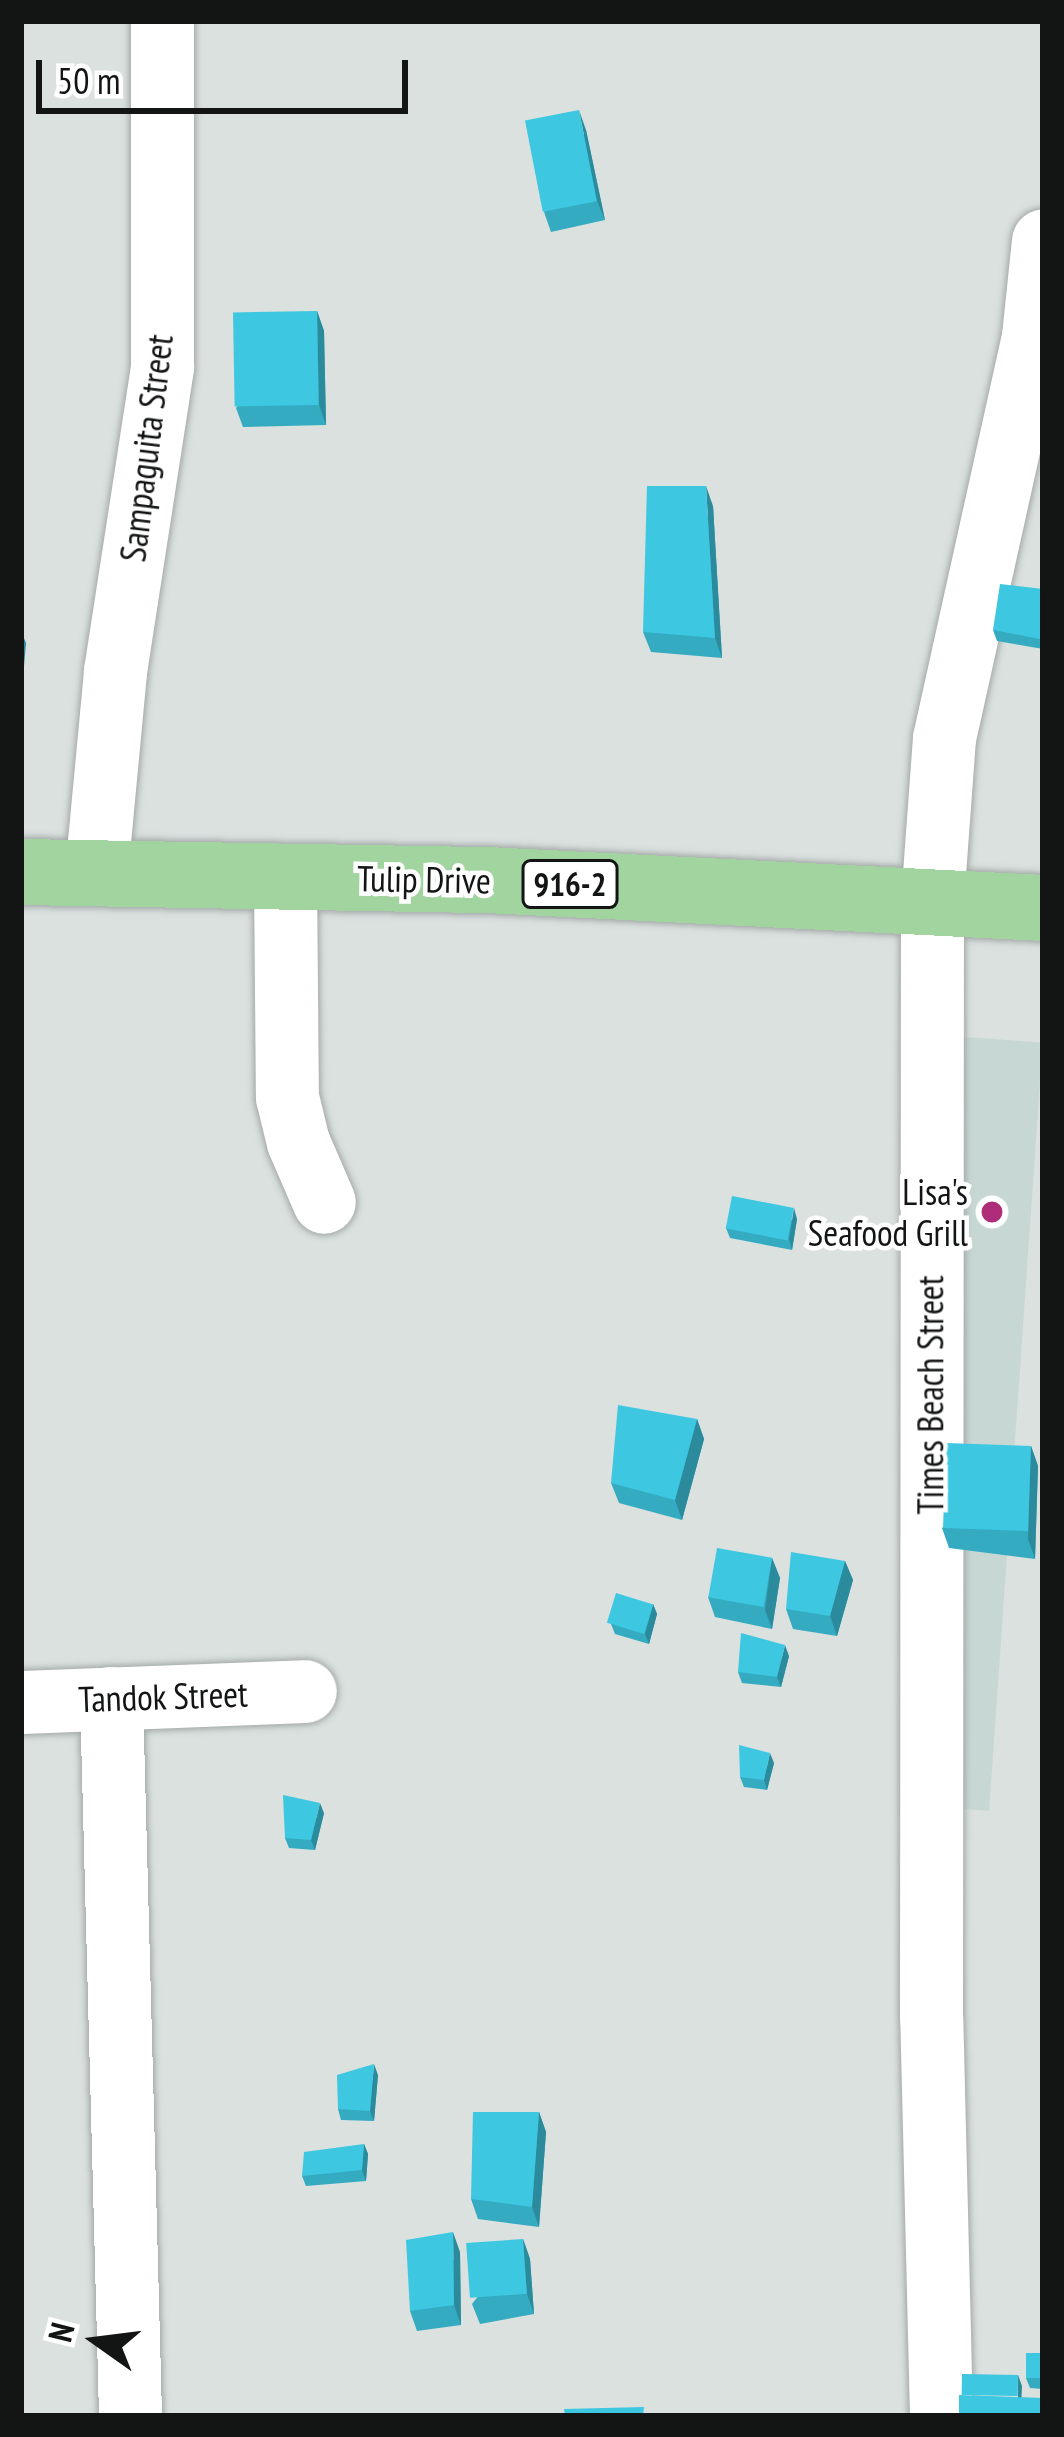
<!DOCTYPE html>
<style>
body{margin:0}
#map{position:relative;width:1064px;height:2437px;overflow:hidden;background:#dae1df;font-family:"PT Sans Narrow",sans-serif}
div>[style]{position:absolute}
.built>*{inset:0;background:#c7d7d3;transform-origin:0 0}
.roads{filter:drop-shadow(0 0 3px #a4aaa8) drop-shadow(0 0 3px #a4aaa8)}
.minor>*{height:63px;margin:-31.5px;padding:0 31.5px;transform-origin:31.5px;border-radius:31.5px;background:#fff}
.major>*{height:66px;margin:-33px;padding:0 33px;transform-origin:33px;border-radius:33px;background:#a2d4a0}
.wall>*{inset:0;background:#34abc1}
.shaded-wall>*{inset:0;background:#2b8b9d}
.building>*{inset:0;background:#3dc7e0;transform-origin:0 0}
.dots>*{width:33px;height:33px;translate:-50% -50%;box-sizing:border-box;border:6px solid #fff;border-radius:50%}
span{translate:-50% -50%;white-space:nowrap;text-align:center;line-height:1.15;-webkit-text-stroke:9px #fff;paint-order:stroke}
.shield-label span{padding:3px 9px;background:#fff;border:3px solid;border-radius:9px;-webkit-text-stroke-width:0}
.shield-label{font-size:33px;color:#131514;font-weight:700}
.street-label{font-size:36px;color:#131514}
.poi-label{font-size:36px;color:#131514}
.right{translate:-100% -50%;text-align:right}
.frame{position:absolute;inset:0;border:24px solid #131514;pointer-events:none}
.north{position:absolute;left:36px;top:2281px;width:120px;height:120px;-webkit-text-stroke:9px #fff;paint-order:stroke;rotate:284deg;font-size:33px;font-weight:700;line-height:48px;text-align:center;color:#131514}
.north::after{content:'';display:block;margin:auto;width:42px;height:54px;background:#131514;clip-path:polygon(50% 0,100% 100%,50% 72%,0 100%)}
.scale{position:absolute;left:36px;top:60px;width:372px;height:54px;box-sizing:border-box;border:6px solid #131514;border-top:0;padding-left:15px;font-size:36px;line-height:42px;white-space:nowrap;color:#131514;-webkit-text-stroke:9px #fff;paint-order:stroke}
</style>
<div id="map">
<div class="built">
<i style="left:964px;top:1037px;width:79px;height:770px;rotate:4deg"></i>
</div>
<div class="roads">
<div class="minor">
<i style="left:96px;top:873px;width:203px;rotate:-84.6deg"></i>
<i style="left:115px;top:671px;width:308px;rotate:-81.2deg"></i>
<i style="left:162px;top:367px;width:346px;rotate:-90deg"></i>
<i style="left:285px;top:877px;width:220px;rotate:89.5deg"></i>
<i style="left:287px;top:1097px;width:46px;rotate:76.3deg"></i>
<i style="left:298px;top:1142px;width:65px;rotate:66.6deg"></i>
<i style="left:111px;top:1698px;width:718px;rotate:88.48deg"></i>
<i style="left:21px;top:1702px;width:284px;rotate:-2.2deg"></i>
<i style="left:941px;top:2416px;width:398px;rotate:-91.4deg"></i>
<i style="left:931px;top:2018px;width:1117px;rotate:-89.95deg"></i>
<i style="left:932px;top:901px;width:163px;rotate:-85.8deg"></i>
<i style="left:944px;top:738px;width:412px;rotate:-77.5deg"></i>
<i style="left:1033px;top:336px;width:96px;rotate:-84deg"></i>
</div>
<div class="major">
<i style="left:21px;top:872px;width:466px;rotate:1deg"></i>
<i style="left:487px;top:880px;width:557px;rotate:2.88deg"></i>
</div>
</div>
<div class="wall">
<i style="clip-path:polygon(586px 130px,605px 220px,551px 232px,544px 212px)"></i>
<i style="clip-path:polygon(317px 311px,324px 331px,326px 425px,243px 427px,236px 408px)"></i>
<i style="clip-path:polygon(713px 506px,722px 658px,651px 652px,643px 632px)"></i>
<i style="clip-path:polygon(1043px 589px,1043px 649px,997px 641px,993px 630px)"></i>
<i style="clip-path:polygon(797px 1219px,792px 1250px,730px 1238px,726px 1228px)"></i>
<i style="clip-path:polygon(697px 1419px,704px 1439px,682px 1520px,619px 1503px,611px 1483px)"></i>
<i style="clip-path:polygon(1031px 1446px,1038px 1466px,1035px 1559px,949px 1548px,942px 1528px)"></i>
<i style="clip-path:polygon(772px 1558px,780px 1578px,772px 1629px,715px 1617px,708px 1597px)"></i>
<i style="clip-path:polygon(845px 1561px,853px 1580px,837px 1636px,793px 1629px,786px 1609px)"></i>
<i style="clip-path:polygon(653px 1604px,657px 1614px,649px 1644px,615px 1634px,611px 1624px)"></i>
<i style="clip-path:polygon(789px 1656px,781px 1687px,742px 1683px,738px 1672px)"></i>
<i style="clip-path:polygon(774px 1763px,767px 1790px,744px 1787px,740px 1777px)"></i>
<i style="clip-path:polygon(324px 1813px,315px 1850px,289px 1848px,285px 1838px)"></i>
<i style="clip-path:polygon(378px 2075px,374px 2121px,341px 2120px,338px 2109px)"></i>
<i style="clip-path:polygon(539px 2112px,546px 2132px,539px 2227px,478px 2219px,471px 2199px)"></i>
<i style="clip-path:polygon(364px 2144px,368px 2154px,366px 2181px,306px 2186px,302px 2176px)"></i>
<i style="clip-path:polygon(523px 2239px,530px 2259px,534px 2314px,480px 2324px,472px 2304px)"></i>
<i style="clip-path:polygon(460px 2252px,461px 2325px,417px 2331px,410px 2311px)"></i>
<i style="clip-path:polygon(1043px 2353px,1043px 2389px,1030px 2388px,1026px 2378px)"></i>
</div>
<div class="shaded-wall">
<i style="clip-path:polygon(579px 110px,586px 130px,605px 220px,597px 201px)"></i>
<i style="clip-path:polygon(317px 311px,324px 331px,326px 425px,319px 405px)"></i>
<i style="clip-path:polygon(706px 486px,713px 506px,722px 658px,715px 638px)"></i>
<i style="clip-path:polygon(22px 633px,26px 643px,22px 690px,21px 648px)"></i>
<i style="clip-path:polygon(794px 1208px,797px 1219px,792px 1250px,789px 1239px)"></i>
<i style="clip-path:polygon(697px 1419px,704px 1439px,682px 1520px,675px 1500px)"></i>
<i style="clip-path:polygon(1031px 1446px,1038px 1466px,1035px 1559px,1028px 1539px)"></i>
<i style="clip-path:polygon(772px 1558px,780px 1578px,772px 1629px,765px 1610px)"></i>
<i style="clip-path:polygon(845px 1561px,853px 1580px,837px 1636px,830px 1616px)"></i>
<i style="clip-path:polygon(653px 1604px,657px 1614px,649px 1644px,645px 1634px)"></i>
<i style="clip-path:polygon(785px 1645px,789px 1656px,781px 1687px,777px 1677px)"></i>
<i style="clip-path:polygon(770px 1753px,774px 1763px,767px 1790px,764px 1780px)"></i>
<i style="clip-path:polygon(320px 1803px,324px 1813px,315px 1850px,311px 1840px)"></i>
<i style="clip-path:polygon(374px 2064px,378px 2075px,374px 2121px,370px 2111px)"></i>
<i style="clip-path:polygon(539px 2112px,546px 2132px,539px 2227px,532px 2207px)"></i>
<i style="clip-path:polygon(364px 2144px,368px 2154px,366px 2181px,362px 2170px)"></i>
<i style="clip-path:polygon(453px 2232px,460px 2252px,461px 2325px,454px 2305px)"></i>
<i style="clip-path:polygon(523px 2239px,530px 2259px,534px 2314px,527px 2294px)"></i>
<i style="clip-path:polygon(1018px 2375px,1022px 2386px,1021px 2408px,1018px 2398px)"></i>
</div>
<div class="building">
<i style="left:579px;top:110px;width:93px;height:55px;rotate:79deg"></i>
<i style="left:317px;top:311px;width:94px;height:84px;rotate:89deg"></i>
<i style="clip-path:polygon(647px 486px,706px 486px,715px 638px,643px 632px)"></i>
<i style="clip-path:polygon(1000px 584px,1043px 589px,1043px 613px,1040px 639px,993px 630px)"></i>
<i style="left:732px;top:1196px;width:63px;height:33px;rotate:11deg"></i>
<i style="clip-path:polygon(618px 1405px,697px 1419px,675px 1500px,611px 1483px)"></i>
<i style="left:946px;top:1443px;width:85px;height:85px;rotate:2deg"></i>
<i style="left:717px;top:1548px;width:56px;height:50px;rotate:10deg"></i>
<i style="clip-path:polygon(791px 1552px,845px 1561px,830px 1616px,786px 1609px)"></i>
<i style="left:616px;top:1593px;width:39px;height:31px;rotate:17deg"></i>
<i style="clip-path:polygon(741px 1633px,785px 1645px,777px 1677px,738px 1672px)"></i>
<i style="clip-path:polygon(739px 1745px,770px 1753px,764px 1780px,740px 1777px)"></i>
<i style="clip-path:polygon(283px 1795px,320px 1803px,311px 1840px,285px 1838px)"></i>
<i style="clip-path:polygon(374px 2064px,370px 2111px,338px 2109px,337px 2075px)"></i>
<i style="clip-path:polygon(473px 2112px,539px 2112px,532px 2207px,471px 2199px)"></i>
<i style="clip-path:polygon(364px 2144px,362px 2170px,302px 2176px,304px 2152px)"></i>
<i style="clip-path:polygon(453px 2232px,454px 2305px,410px 2311px,406px 2240px)"></i>
<i style="left:523px;top:2239px;width:55px;height:57px;rotate:86deg"></i>
<i style="left:1026px;top:2353px;width:17px;height:25px"></i>
<i style="left:962px;top:2374px;width:56px;height:21px;rotate:1deg"></i>
<i style="clip-path:polygon(959px 2395px,1043px 2398px,1043px 2416px,959px 2416px)"></i>
<i style="clip-path:polygon(644px 2407px,643px 2416px,565px 2416px,564px 2409px)"></i>
</div>
<div class="dots">
<i style="left:992px;top:1212px;background:#af2d78"></i>
</div>
<div class="shield-label">
<span style="left:570px;top:884px">916-2</span>
</div>
<div class="street-label">
<span style="left:146px;top:448px;rotate:-83deg">Sampaguita Street</span>
<span style="left:424px;top:879px;rotate:1deg">Tulip Drive</span>
<span style="left:930px;top:1395px;rotate:-90deg">Times Beach Street</span>
<span style="left:163px;top:1696px;rotate:-2deg">Tandok Street</span>
</div>
<div class="poi-label">
<span class="right" style="left:968px;top:1212px">Lisa's<br>Seafood Grill</span>
</div>
<div class="frame"></div>
<div class="north">N</div>
<div class="scale">50 m</div>
</div>
